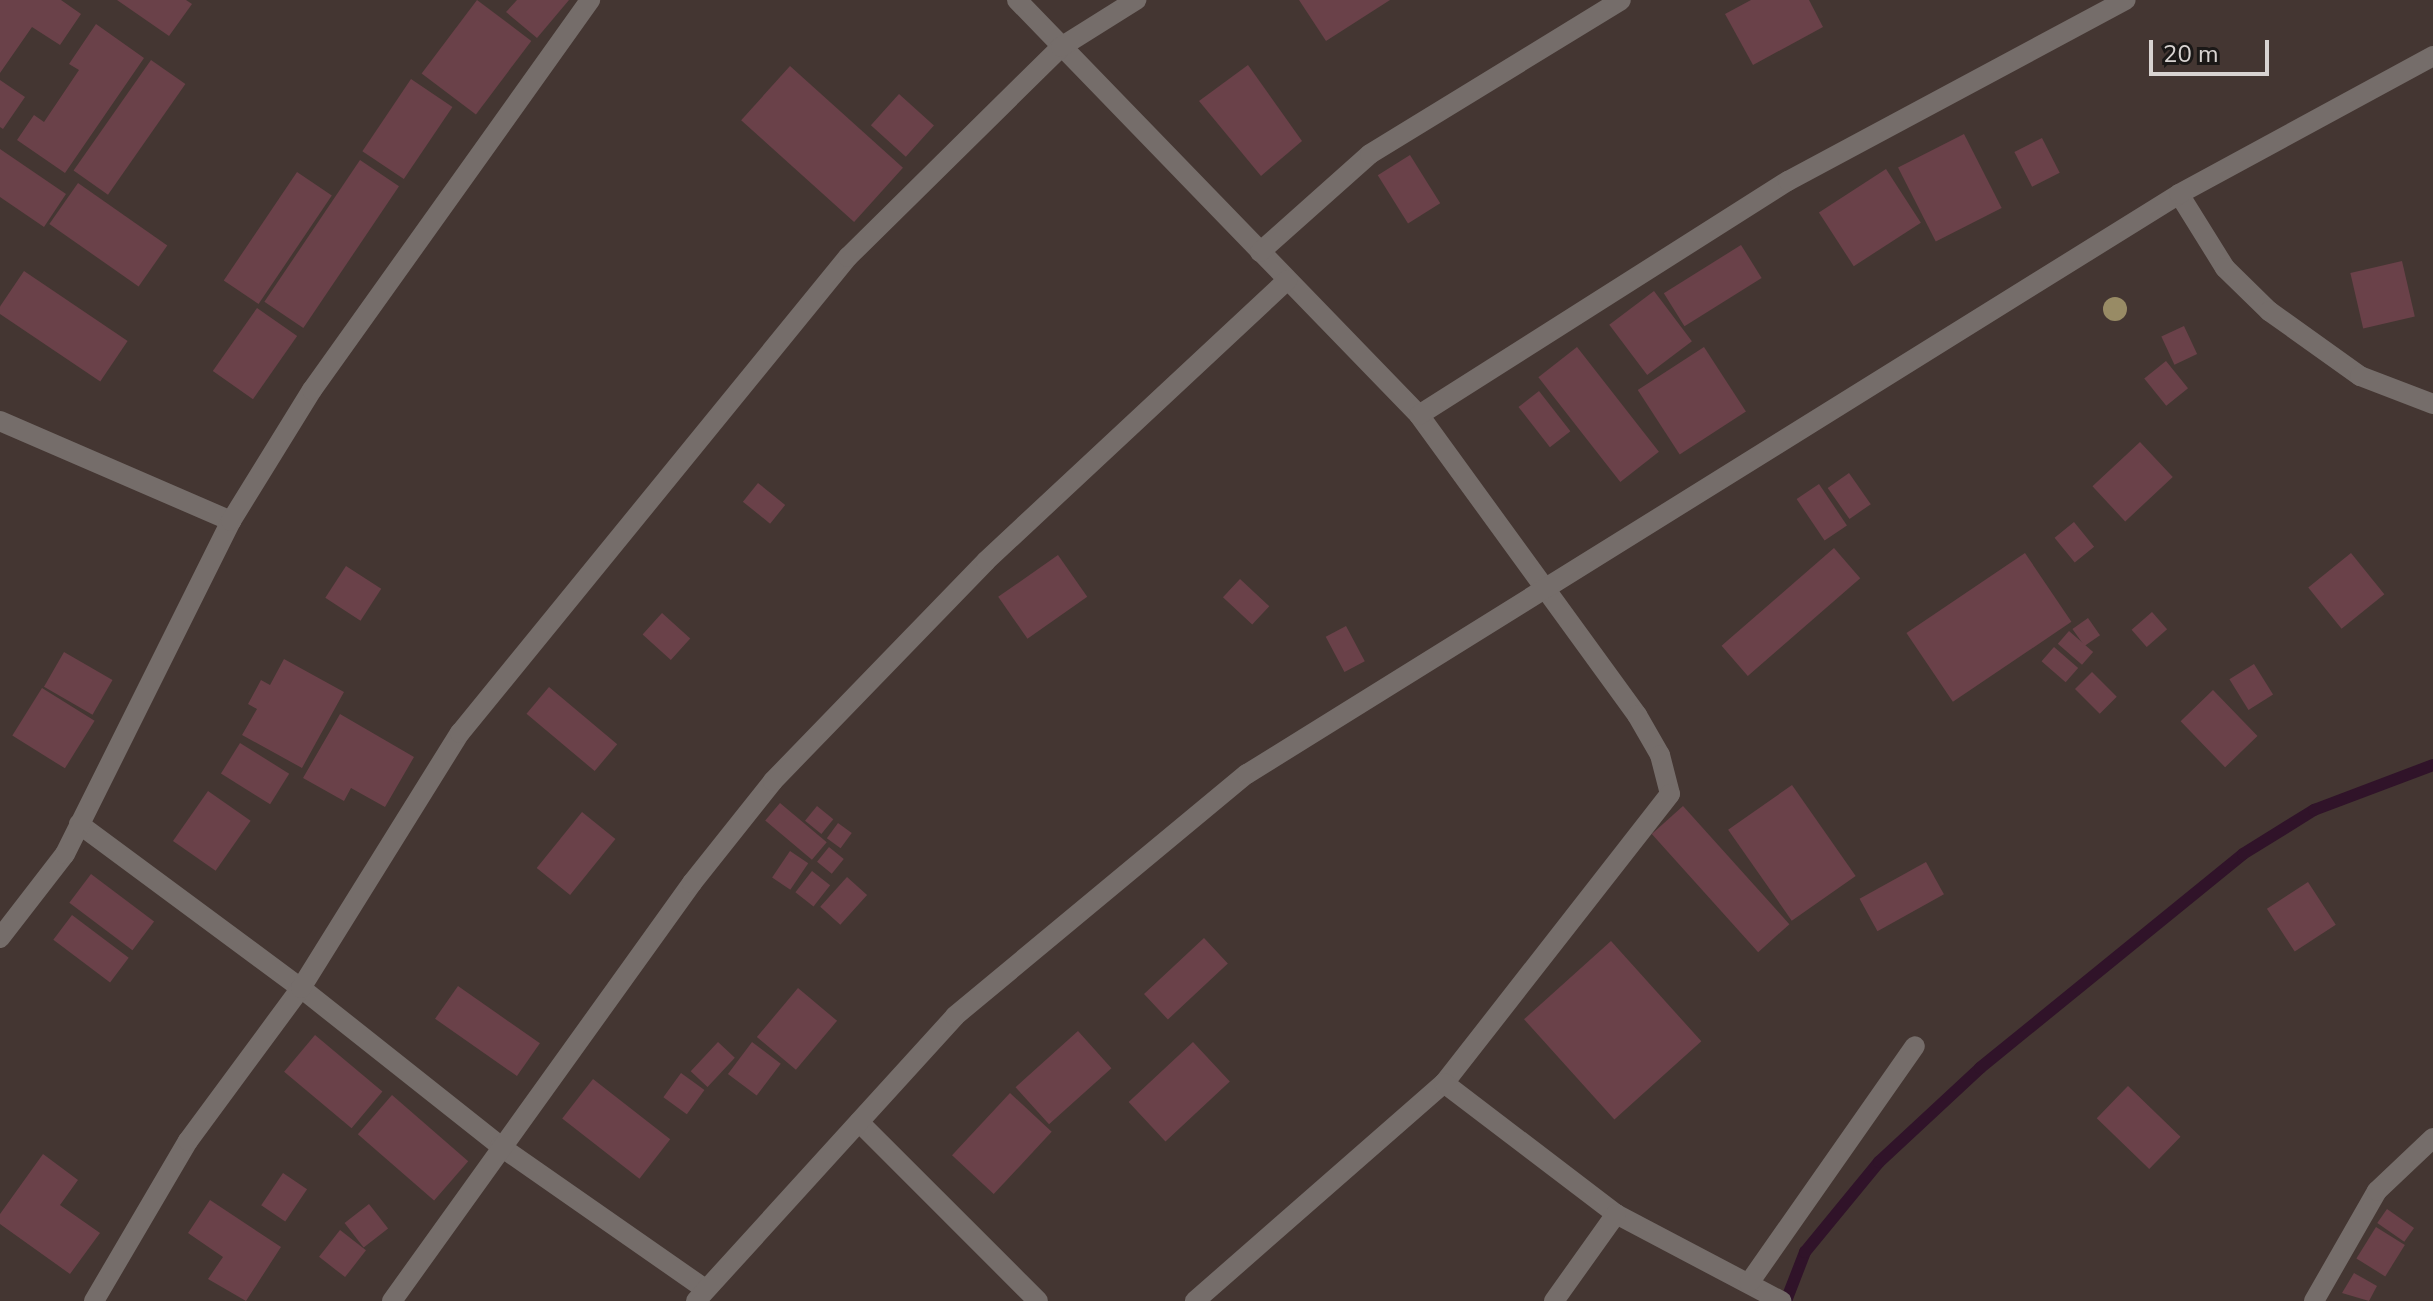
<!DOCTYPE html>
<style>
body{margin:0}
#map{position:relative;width:2433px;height:1301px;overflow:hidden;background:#362f2d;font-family:"Nunito Sans",sans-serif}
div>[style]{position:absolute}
.built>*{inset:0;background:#443632;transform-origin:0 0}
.stream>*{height:12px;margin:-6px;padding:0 6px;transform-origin:6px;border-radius:6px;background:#301329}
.building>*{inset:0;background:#6a4149;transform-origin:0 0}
.minor>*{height:20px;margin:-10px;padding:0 10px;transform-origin:10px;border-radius:10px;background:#756d6a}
.trees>*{width:24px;height:24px;margin:-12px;border-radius:50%;background:#988b65}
span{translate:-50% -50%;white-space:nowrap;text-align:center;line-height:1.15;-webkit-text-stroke:8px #1b1817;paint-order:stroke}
.scale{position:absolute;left:2149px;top:40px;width:120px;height:36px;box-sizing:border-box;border:4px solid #d8d3d1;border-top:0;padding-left:10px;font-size:24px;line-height:28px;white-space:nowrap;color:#d8d3d1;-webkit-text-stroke:6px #1b1817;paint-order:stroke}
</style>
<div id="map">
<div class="built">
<i style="left:0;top:0;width:2433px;height:1301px"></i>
</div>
<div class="stream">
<i style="left:1786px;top:1301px;width:53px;rotate:-68.8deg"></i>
<i style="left:1805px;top:1252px;width:117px;rotate:-50.6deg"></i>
<i style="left:1879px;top:1162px;width:138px;rotate:-42.9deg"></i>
<i style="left:1980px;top:1068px;width:339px;rotate:-39.1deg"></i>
<i style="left:2243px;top:854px;width:84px;rotate:-31.8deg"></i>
<i style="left:2314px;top:810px;width:127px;rotate:-20.7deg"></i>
</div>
<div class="building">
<i style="clip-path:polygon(0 0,61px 0,81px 14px,60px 45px,32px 27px,0 73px)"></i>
<i style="clip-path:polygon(117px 0,186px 0,192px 4px,169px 36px)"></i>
<i style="left:477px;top:0;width:68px;height:92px;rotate:37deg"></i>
<i style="clip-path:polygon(517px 0,569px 0,537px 38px,506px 12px)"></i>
<i style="clip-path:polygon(1299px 0,1390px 0,1326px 41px)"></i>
<i style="clip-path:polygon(1751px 0,1809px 0,1823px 27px,1753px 65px,1725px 14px)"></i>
<i style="clip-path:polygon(96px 24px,144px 58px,65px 173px,17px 140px,34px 115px,44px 122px,79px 70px,69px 64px)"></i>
<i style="left:151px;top:60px;width:42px;height:135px;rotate:35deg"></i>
<i style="clip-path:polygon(1248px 65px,1302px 141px,1261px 176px,1199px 101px)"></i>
<i style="left:790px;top:66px;width:152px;height:73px;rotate:42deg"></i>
<i style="left:411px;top:79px;width:50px;height:87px;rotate:34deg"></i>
<i style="clip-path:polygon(0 80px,25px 97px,3px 129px,0 127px)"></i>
<i style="left:899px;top:94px;width:47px;height:42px;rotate:42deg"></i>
<i style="left:1964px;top:134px;width:83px;height:74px;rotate:63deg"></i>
<i style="left:2042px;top:138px;width:39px;height:31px;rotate:63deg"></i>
<i style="clip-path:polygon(0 149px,66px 194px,44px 227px,0 197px)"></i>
<i style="left:1410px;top:155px;width:57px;height:38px;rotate:58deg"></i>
<i style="left:360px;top:160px;width:47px;height:171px;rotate:34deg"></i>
<i style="left:1886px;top:169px;width:64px;height:80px;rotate:57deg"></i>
<i style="left:297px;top:172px;width:42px;height:131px;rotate:34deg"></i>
<i style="left:78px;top:183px;width:109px;height:50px;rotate:35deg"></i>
<i style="left:1741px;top:245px;width:39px;height:91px;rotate:58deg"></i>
<i style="left:2402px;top:261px;width:57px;height:53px;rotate:77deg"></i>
<i style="left:24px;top:271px;width:125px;height:49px;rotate:34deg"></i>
<i style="left:1654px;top:291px;width:63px;height:56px;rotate:53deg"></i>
<i style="left:257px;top:308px;width:49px;height:77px;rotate:35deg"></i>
<i style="left:2184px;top:326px;width:31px;height:25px;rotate:65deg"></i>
<i style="left:1577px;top:347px;width:133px;height:49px;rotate:52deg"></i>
<i style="left:1704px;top:347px;width:77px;height:79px;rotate:57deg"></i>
<i style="left:2166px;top:361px;width:35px;height:28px;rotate:51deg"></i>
<i style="left:1539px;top:391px;width:51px;height:26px;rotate:52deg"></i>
<i style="left:2140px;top:442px;width:48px;height:65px;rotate:47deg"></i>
<i style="left:1849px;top:473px;width:38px;height:26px;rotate:55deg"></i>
<i style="left:758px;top:483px;width:35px;height:24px;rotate:39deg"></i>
<i style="left:1819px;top:484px;width:50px;height:27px;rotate:56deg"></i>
<i style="left:2074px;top:522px;width:32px;height:25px;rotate:51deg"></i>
<i style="left:1834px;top:548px;width:40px;height:149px;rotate:49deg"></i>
<i style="left:2025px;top:553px;width:83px;height:143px;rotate:56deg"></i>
<i style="left:2351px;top:553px;width:53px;height:55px;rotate:51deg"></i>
<i style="left:1058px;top:555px;width:51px;height:73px;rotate:55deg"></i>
<i style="left:346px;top:566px;width:42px;height:38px;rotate:33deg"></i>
<i style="left:1240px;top:579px;width:40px;height:25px;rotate:43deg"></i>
<i style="left:2152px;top:612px;width:23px;height:27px;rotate:49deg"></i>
<i style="left:662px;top:613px;width:38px;height:29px;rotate:42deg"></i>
<i style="left:2088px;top:618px;width:21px;height:19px;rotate:55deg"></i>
<i style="left:1346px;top:626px;width:40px;height:23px;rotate:62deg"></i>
<i style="left:2069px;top:631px;width:32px;height:17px;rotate:41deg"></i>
<i style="left:2054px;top:647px;width:32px;height:19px;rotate:41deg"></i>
<i style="left:64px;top:652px;width:56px;height:40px;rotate:30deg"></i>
<i style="clip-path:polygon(284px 659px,344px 692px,302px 768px,242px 735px,257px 709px,248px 704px,261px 680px,270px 685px)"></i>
<i style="left:2254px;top:664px;width:36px;height:29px;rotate:58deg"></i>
<i style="left:2092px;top:672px;width:35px;height:24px;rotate:45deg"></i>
<i style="left:549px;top:687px;width:89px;height:35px;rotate:40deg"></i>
<i style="left:42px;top:688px;width:62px;height:56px;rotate:32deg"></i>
<i style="left:2213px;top:690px;width:64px;height:45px;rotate:46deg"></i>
<i style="clip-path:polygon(340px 714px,414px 757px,385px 807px,351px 788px,344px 801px,303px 778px)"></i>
<i style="left:240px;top:743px;width:58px;height:36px;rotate:32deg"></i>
<i style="left:1792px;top:785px;width:111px;height:78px;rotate:55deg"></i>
<i style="left:208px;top:791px;width:52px;height:61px;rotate:35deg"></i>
<i style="left:780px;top:803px;width:61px;height:23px;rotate:40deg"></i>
<i style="left:817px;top:806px;width:21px;height:19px;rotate:39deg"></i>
<i style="left:1683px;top:806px;width:159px;height:42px;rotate:48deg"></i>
<i style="left:582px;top:812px;width:43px;height:72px;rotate:39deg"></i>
<i style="left:838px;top:823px;width:17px;height:19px;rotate:36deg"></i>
<i style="left:829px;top:847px;width:19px;height:19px;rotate:39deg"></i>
<i style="left:790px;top:851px;width:22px;height:32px;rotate:34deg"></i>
<i style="left:1926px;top:862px;width:37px;height:76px;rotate:61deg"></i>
<i style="left:812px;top:871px;width:23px;height:27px;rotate:38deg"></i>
<i style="left:91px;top:874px;width:79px;height:36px;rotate:37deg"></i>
<i style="left:847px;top:877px;width:27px;height:40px;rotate:42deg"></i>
<i style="left:2308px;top:882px;width:51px;height:49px;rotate:57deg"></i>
<i style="left:72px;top:915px;width:71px;height:31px;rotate:37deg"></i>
<i style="left:1204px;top:938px;width:35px;height:82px;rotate:47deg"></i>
<i style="left:1611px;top:941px;width:135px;height:117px;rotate:48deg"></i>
<i style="left:458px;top:986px;width:100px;height:40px;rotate:35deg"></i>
<i style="left:798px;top:988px;width:51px;height:64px;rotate:40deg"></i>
<i style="left:1078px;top:1031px;width:50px;height:84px;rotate:48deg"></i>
<i style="left:315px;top:1035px;width:88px;height:48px;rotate:40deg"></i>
<i style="left:718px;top:1042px;width:23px;height:40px;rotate:43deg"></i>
<i style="left:752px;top:1042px;width:36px;height:40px;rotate:37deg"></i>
<i style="left:1193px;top:1042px;width:54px;height:88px;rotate:47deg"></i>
<i style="left:681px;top:1073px;width:29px;height:30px;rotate:36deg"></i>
<i style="left:593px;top:1079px;width:98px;height:50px;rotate:38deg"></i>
<i style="left:2128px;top:1086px;width:73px;height:45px;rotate:44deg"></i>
<i style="left:1010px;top:1093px;width:57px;height:85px;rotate:43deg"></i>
<i style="left:392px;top:1095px;width:101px;height:52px;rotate:41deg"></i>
<i style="clip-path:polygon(43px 1154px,78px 1180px,60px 1205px,100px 1233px,70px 1274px,0 1224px,0 1214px)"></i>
<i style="left:283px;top:1173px;width:29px;height:39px;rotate:34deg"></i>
<i style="clip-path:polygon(210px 1200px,281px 1247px,246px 1301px,208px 1279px,223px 1257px,188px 1233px)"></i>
<i style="left:369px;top:1204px;width:31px;height:31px;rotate:52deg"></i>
<i style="left:2387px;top:1209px;width:33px;height:17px;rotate:35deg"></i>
<i style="left:2376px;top:1227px;width:34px;height:37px;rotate:32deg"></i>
<i style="left:340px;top:1230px;width:33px;height:34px;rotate:38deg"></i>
<i style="clip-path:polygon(2354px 1273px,2377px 1286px,2369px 1301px,2342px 1293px)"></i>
</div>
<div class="minor">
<i style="left:1017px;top:0;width:578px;rotate:45.91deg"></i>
<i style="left:1419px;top:415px;width:371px;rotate:54deg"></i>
<i style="left:1637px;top:715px;width:46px;rotate:60.1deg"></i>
<i style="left:1660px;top:755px;width:40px;rotate:75.6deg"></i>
<i style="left:1670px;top:794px;width:367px;rotate:128deg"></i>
<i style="left:1444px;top:1083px;width:331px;rotate:138.8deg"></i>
<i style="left:2179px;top:194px;width:87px;rotate:58.1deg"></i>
<i style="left:2225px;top:268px;width:62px;rotate:44.3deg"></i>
<i style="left:2269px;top:311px;width:112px;rotate:35.5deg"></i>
<i style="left:2360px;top:376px;width:78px;rotate:21deg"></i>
<i style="left:1260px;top:252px;width:147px;rotate:-41.7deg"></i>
<i style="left:1370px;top:154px;width:294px;rotate:-31.5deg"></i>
<i style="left:1419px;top:415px;width:437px;rotate:-32.4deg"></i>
<i style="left:1788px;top:181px;width:383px;rotate:-28.2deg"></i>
<i style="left:0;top:421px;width:252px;rotate:23.4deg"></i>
<i style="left:79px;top:824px;width:276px;rotate:36.5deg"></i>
<i style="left:301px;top:988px;width:254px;rotate:38.4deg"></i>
<i style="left:500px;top:1146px;width:250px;rotate:34.9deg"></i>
<i style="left:0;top:938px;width:106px;rotate:-52.3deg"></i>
<i style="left:65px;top:854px;width:372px;rotate:-63.5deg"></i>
<i style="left:231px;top:521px;width:154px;rotate:-58.3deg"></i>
<i style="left:312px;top:390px;width:479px;rotate:-54.5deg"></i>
<i style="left:1444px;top:1083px;width:216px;rotate:37.3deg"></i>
<i style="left:1616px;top:1214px;width:187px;rotate:27.8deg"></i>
<i style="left:859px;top:1122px;width:253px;rotate:45deg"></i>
<i style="left:1749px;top:1283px;width:289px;rotate:-55deg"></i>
<i style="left:94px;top:1301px;width:186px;rotate:-59.6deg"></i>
<i style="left:188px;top:1141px;width:190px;rotate:-53.6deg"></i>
<i style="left:301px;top:988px;width:301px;rotate:-58.1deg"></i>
<i style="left:460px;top:733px;width:614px;rotate:-50.82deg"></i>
<i style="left:848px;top:257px;width:299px;rotate:-44.6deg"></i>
<i style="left:1061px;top:47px;width:89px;rotate:-32.1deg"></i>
<i style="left:392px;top:1301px;width:515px;rotate:-54.33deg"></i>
<i style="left:692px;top:883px;width:130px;rotate:-51.5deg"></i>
<i style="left:773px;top:781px;width:306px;rotate:-45.9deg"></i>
<i style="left:986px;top:561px;width:412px;rotate:-43deg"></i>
<i style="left:696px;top:1301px;width:385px;rotate:-47.7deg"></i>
<i style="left:955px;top:1016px;width:379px;rotate:-39.7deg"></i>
<i style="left:1247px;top:774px;width:1098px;rotate:-31.89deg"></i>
<i style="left:2179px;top:194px;width:289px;rotate:-28.5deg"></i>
<i style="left:1554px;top:1301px;width:107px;rotate:-54.5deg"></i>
<i style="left:2314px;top:1301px;width:127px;rotate:-60.2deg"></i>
<i style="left:2377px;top:1191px;width:77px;rotate:-43.4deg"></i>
</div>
<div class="trees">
<i style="left:2115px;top:309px"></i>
</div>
<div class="scale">20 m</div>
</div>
